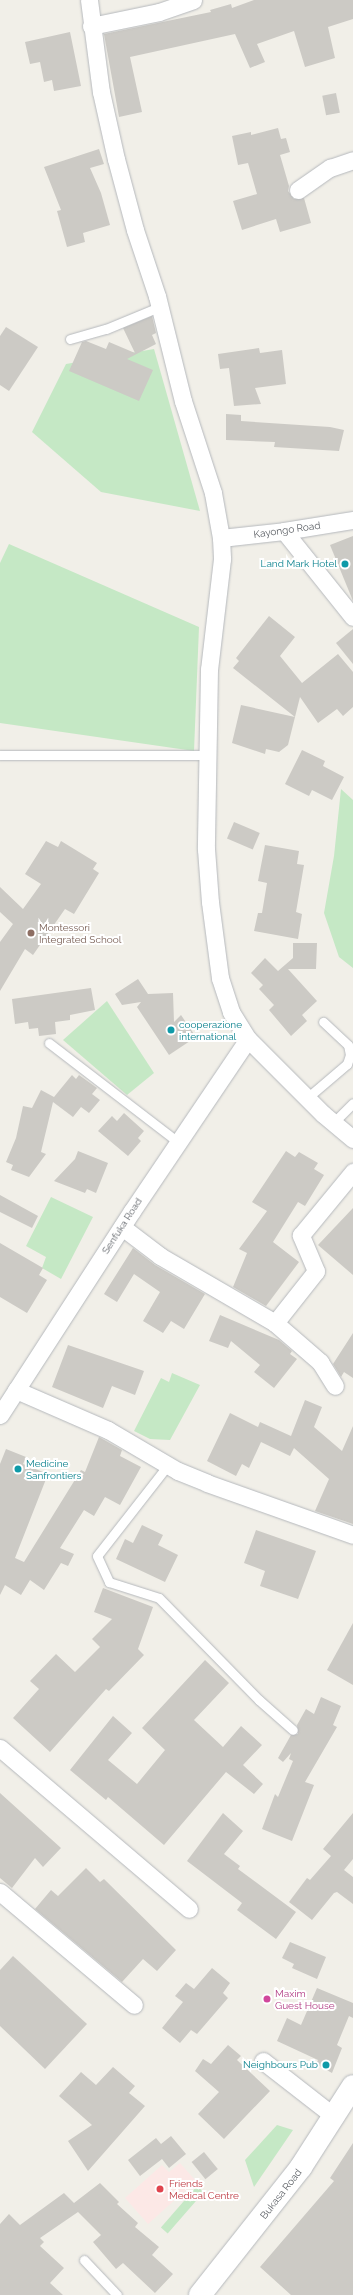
<!DOCTYPE html>
<style>
body{margin:0}
#map{position:relative;width:353px;height:2295px;overflow:hidden;background:#f1efe8;font-family:Raleway,sans-serif}
div>[style]{position:absolute}
.medical>*{inset:0;background:#fce8e6}
.green>*{inset:0;background:#c5e8c5;transform-origin:0 0}
.building>*{inset:0;background:#cccac5;transform-origin:0 0}
.roads{filter:drop-shadow(0 0 1px #b5b8bc) drop-shadow(0 0 1px #b5b8bc)}
.service>*{height:9px;margin:-4.5px;padding:0 4.5px;transform-origin:4.5px;border-radius:4.5px;background:#fff}
.minor>*{height:17px;margin:-8.5px;padding:0 8.5px;transform-origin:8.5px;border-radius:8.5px;background:#fff}
.tertiary>*{height:22px;margin:-11px;padding:0 11px;transform-origin:11px;border-radius:11px;background:#fff}
.dots>*{width:11px;height:11px;translate:-50% -50%;box-sizing:border-box;border:2px solid #fff;border-radius:50%}
span{translate:-50% -50%;white-space:nowrap;text-align:center;line-height:1.15;-webkit-text-stroke:4px #fff;paint-order:stroke}
.street-label{font-size:10px;color:#5f6368}
.culture-label{font-size:10px;color:#0d838f}
.right{translate:-100% -50%;text-align:right}
.left{translate:0 -50%;text-align:left}
.education-label{font-size:10px;color:#785e54}
.hotel-label{font-size:10px;color:#b23c85}
.health-label{font-size:10px;color:#be3a42}
</style>
<div id="map">
<div class="medical">
<i style="clip-path:polygon(180px 2163px,196px 2181px,148px 2224px,125px 2198px,162px 2165px,169px 2172px)"></i>
</div>
<div class="green">
<i style="clip-path:polygon(154px 349px,200px 511px,101px 492px,32px 432px,66px 364px)"></i>
<i style="clip-path:polygon(9px 544px,199px 627px,194px 751px,0 723px,0 563px)"></i>
<i style="clip-path:polygon(341px 789px,353px 800px,353px 968px,339px 957px,324px 913px,334px 856px)"></i>
<i style="clip-path:polygon(107px 1001px,154px 1073px,127px 1095px,63px 1040px)"></i>
<i style="clip-path:polygon(51px 1197px,93px 1217px,61px 1279px,42px 1268px,46px 1257px,26px 1246px)"></i>
<i style="clip-path:polygon(172px 1373px,200px 1385px,170px 1440px,150px 1439px,134px 1431px,161px 1378px,169px 1382px)"></i>
<i style="clip-path:polygon(277px 2125px,293px 2130px,254px 2187px,245px 2160px)"></i>
<i style="left:197px;top:2186px;width:9px;height:55px;rotate:41deg"></i>
</div>
<div class="building">
<i style="clip-path:polygon(254px 0,353px 0,353px 19px,328px 27px,335px 58px,305px 67px,294px 31px,257px 44px,265px 62px,250px 68px,235px 34px,130px 57px,142px 112px,119px 117px,104px 34px,211px 12px,210px 10px,231px 4px,232px 8px)"></i>
<i style="clip-path:polygon(70px 32px,81px 86px,54px 91px,52px 80px,44px 82px,40px 62px,30px 64px,25px 42px)"></i>
<i style="left:336px;top:93px;width:20px;height:14px;rotate:79deg"></i>
<i style="clip-path:polygon(278px 128px,281px 139px,286px 138px,290px 152px,280px 155px,289px 186px,288px 191px,294px 199px,304px 198px,311px 223px,280px 232px,276px 219px,242px 230px,233px 201px,257px 194px,248px 163px,238px 165px,232px 136px,251px 132px,251px 135px)"></i>
<i style="clip-path:polygon(99px 149px,104px 164px,90px 168px,101px 193px,110px 225px,83px 233px,85px 242px,67px 247px,57px 211px,61px 210px,44px 167px)"></i>
<i style="clip-path:polygon(152px 316px,156px 333px,152px 335px,156px 344px,127px 359px,153px 370px,139px 401px,69px 371px,82px 342px,86px 341px,106px 349px,109px 342px,135px 353px,123px 328px)"></i>
<i style="clip-path:polygon(6px 327px,38px 347px,9px 391px,0 385px,0 336px)"></i>
<i style="clip-path:polygon(259px 348px,260px 353px,282px 350px,286px 384px,255px 388px,261px 404px,234px 406px,229px 368px,220px 369px,218px 354px)"></i>
<i style="clip-path:polygon(226px 414px,241px 415px,241px 421px,330px 427px,344px 430px,339px 451px,274px 447px,275px 442px,226px 440px)"></i>
<i style="clip-path:polygon(353px 536px,353px 601px,330px 545px)"></i>
<i style="clip-path:polygon(269px 616px,295px 637px,280px 656px,302px 683px,338px 654px,353px 672px,353px 707px,343px 716px,337px 709px,318px 723px,300px 697px,288px 745px,279px 752px,266px 749px,265px 754px,232px 743px,241px 705px,295px 717px,233px 668px,239px 661px,236px 658px)"></i>
<i style="clip-path:polygon(353px 629px,353px 664px,336px 643px)"></i>
<i style="clip-path:polygon(302px 750px,325px 761px,323px 766px,344px 777px,332px 800px,312px 790px,309px 796px,285px 784px)"></i>
<i style="left:234px;top:822px;width:28px;height:18px;rotate:23deg"></i>
<i style="clip-path:polygon(46px 841px,58px 847px,61px 841px,97px 863px,93px 869px,99px 873px,74px 914px,65px 909px,33px 955px,25px 949px,0 991px,0 942px,13px 924px,0 912px,0 887px,23px 909px,41px 884px,25px 874px)"></i>
<i style="clip-path:polygon(265px 845px,299px 851px,297px 864px,304px 865px,296px 912px,302px 914px,298px 939px,254px 931px,258px 913px,262px 913px,267px 883px,258px 881px)"></i>
<i style="clip-path:polygon(293px 943px,317px 943px,316px 969px,288px 969px,317px 1001px,302px 1015px,307px 1021px,291px 1036px,269px 1010px,274px 1005px,259px 989px,263px 985px,251px 973px,265px 958px,278px 971px,293px 958px)"></i>
<i style="clip-path:polygon(138px 979px,148px 994px,173px 993px,174px 1022px,181px 1015px,196px 1037px,169px 1055px,137px 1007px,141px 1002px,122px 1005px,115px 994px)"></i>
<i style="clip-path:polygon(91px 988px,95px 1010px,70px 1015px,70px 1020px,55px 1022px,56px 1034px,39px 1036px,38px 1028px,29px 1029px,28px 1022px,15px 1024px,12px 999px)"></i>
<i style="clip-path:polygon(72px 1075px,76px 1079px,79px 1075px,97px 1088px,92px 1094px,100px 1100px,89px 1113px,81px 1107px,73px 1117px,53px 1102px,41px 1152px,46px 1154px,29px 1177px,11px 1170px,13px 1165px,6px 1162px,16px 1138px,23px 1106px,32px 1108px,41px 1090px,54px 1097px)"></i>
<i style="clip-path:polygon(124px 1113px,144px 1131px,138px 1138px,141px 1141px,128px 1156px,98px 1131px,112px 1116px,117px 1121px)"></i>
<i style="clip-path:polygon(78px 1151px,108px 1163px,96px 1193px,87px 1189px,85px 1193px,54px 1181px,75px 1159px)"></i>
<i style="clip-path:polygon(286px 1151px,295px 1157px,299px 1152px,318px 1163px,314px 1169px,324px 1175px,305px 1206px,298px 1202px,273px 1242px,299px 1262px,266px 1306px,233px 1287px,247px 1253px,239px 1249px,267px 1211px,252px 1202px)"></i>
<i style="clip-path:polygon(0 1195px,38px 1216px,32px 1228px,0 1212px)"></i>
<i style="clip-path:polygon(353px 1208px,353px 1275px,318px 1245px)"></i>
<i style="clip-path:polygon(0 1243px,43px 1268px,39px 1275px,47px 1280px,27px 1313px,0 1297px)"></i>
<i style="clip-path:polygon(133px 1248px,155px 1265px,205px 1294px,184px 1329px,171px 1321px,163px 1333px,143px 1321px,160px 1292px,134px 1274px,117px 1302px,104px 1294px)"></i>
<i style="clip-path:polygon(220px 1315px,279px 1340px,292px 1351px,290px 1354px,297px 1359px,274px 1388px,254px 1372px,260px 1365px,231px 1341px,228px 1348px,209px 1341px)"></i>
<i style="clip-path:polygon(353px 1333px,353px 1378px,344px 1372px,341px 1377px,333px 1364px)"></i>
<i style="clip-path:polygon(68px 1345px,144px 1371px,135px 1395px,112px 1386px,103px 1408px,52px 1387px)"></i>
<i style="clip-path:polygon(305px 1400px,322px 1407px,314px 1427px,342px 1451px,353px 1426px,353px 1524px,315px 1511px,329px 1479px,294px 1448px,290px 1456px,261px 1442px,249px 1468px,242px 1464px,236px 1476px,207px 1461px,230px 1413px,258px 1427px,260px 1422px,291px 1436px)"></i>
<i style="clip-path:polygon(99px 1437px,122px 1450px,120px 1456px,141px 1467px,120px 1505px,105px 1497px,94px 1516px,84px 1510px,60px 1548px,74px 1554px,68px 1566px,61px 1563px,44px 1590px,30px 1580px,21px 1595px,5px 1585px,0 1595px,0 1464px,6px 1449px,26px 1457px,23px 1464px,48px 1474px,15px 1558px,24px 1562px,81px 1470px,85px 1472px)"></i>
<i style="clip-path:polygon(142px 1525px,163px 1535px,158px 1545px,178px 1555px,165px 1582px,116px 1559px,125px 1539px,133px 1543px)"></i>
<i style="clip-path:polygon(256px 1530px,316px 1551px,298px 1599px,260px 1586px,265px 1571px,244px 1563px)"></i>
<i style="clip-path:polygon(103px 1588px,153px 1607px,138px 1649px,144px 1655px,109px 1691px,106px 1689px,50px 1752px,13px 1718px,39px 1689px,30px 1681px,56px 1654px,75px 1672px,100px 1647px,92px 1639px,112px 1619px,94px 1612px)"></i>
<i style="clip-path:polygon(353px 1623px,353px 1685px,327px 1670px)"></i>
<i style="clip-path:polygon(205px 1660px,229px 1683px,194px 1720px,223px 1747px,241px 1726px,262px 1745px,243px 1765px,263px 1784px,254px 1794px,226px 1772px,164px 1845px,108px 1797px,106px 1800px,70px 1770px,113px 1716px,132px 1733px,108px 1760px,137px 1784px,165px 1750px,142px 1728px)"></i>
<i style="clip-path:polygon(321px 1697px,341px 1706px,333px 1725px,337px 1727px,305px 1782px,314px 1785px,292px 1841px,262px 1829px,275px 1794px,278px 1797px,293px 1761px,289px 1759px,291px 1753px,283px 1762px,278px 1758px,291px 1735px,298px 1734px,297px 1725px,306px 1709px,314px 1714px)"></i>
<i style="clip-path:polygon(0 1793px,61px 1848px,43px 1867px,35px 1858px,12px 1888px,0 1878px)"></i>
<i style="clip-path:polygon(223px 1813px,243px 1831px,224px 1854px,240px 1866px,238px 1869px,296px 1912px,276px 1939px,237px 1910px,242px 1903px,187px 1861px)"></i>
<i style="clip-path:polygon(353px 1813px,353px 1859px,344px 1870px,353px 1877px,353px 1904px,337px 1892px,334px 1893px,312px 1920px,289px 1902px,307px 1878px,310px 1880px,331px 1856px,323px 1849px)"></i>
<i style="clip-path:polygon(86px 1868px,100px 1882px,104px 1879px,176px 1950px,157px 1971px,143px 1959px,122px 1982px,35px 1909px,51px 1890px,58px 1896px)"></i>
<i style="clip-path:polygon(290px 1942px,326px 1957px,317px 1979px,292px 1968px,294px 1964px,282px 1958px)"></i>
<i style="clip-path:polygon(13px 1956px,87px 2024px,45px 2069px,0 2026px,0 1970px)"></i>
<i style="clip-path:polygon(212px 1968px,230px 1983px,223px 1993px,228px 1998px,197px 2034px,191px 2030px,180px 2043px,162px 2028px,183px 2002px,175px 1996px,186px 1983px,194px 1989px)"></i>
<i style="clip-path:polygon(317px 1988px,353px 2003px,353px 2018px,349px 2016px,337px 2045px,342px 2048px,332px 2073px,316px 2064px,318px 2060px,277px 2041px,287px 2018px,301px 2025px)"></i>
<i style="clip-path:polygon(228px 2045px,241px 2056px,237px 2060px,270px 2091px,224px 2139px,198px 2114px,219px 2092px,195px 2071px,203px 2059px,211px 2064px)"></i>
<i style="clip-path:polygon(113px 2067px,135px 2086px,129px 2093px,145px 2106px,88px 2171px,68px 2141px,92px 2125px,59px 2096px,81px 2072px,96px 2085px)"></i>
<i style="clip-path:polygon(171px 2136px,186px 2154px,169px 2168px,162px 2159px,140px 2176px,128px 2160px,156px 2138px,161px 2144px)"></i>
<i style="clip-path:polygon(353px 2143px,353px 2295px,291px 2295px,260px 2267px,334px 2181px,330px 2178px)"></i>
<i style="left:204px;top:2152px;width:22px;height:16px;rotate:51deg"></i>
<i style="clip-path:polygon(100px 2183px,119px 2202px,117px 2204px,138px 2223px,135px 2227px,159px 2247px,152px 2255px,173px 2274px,155px 2293px,123px 2263px,116px 2269px,93px 2242px,101px 2235px,78px 2212px,40px 2238px,44px 2242px,40px 2246px,64px 2268px,50px 2283px,63px 2295px,0 2295px,0 2224px,9px 2214px,20px 2225px,64px 2193px,74px 2203px)"></i>
</div>
<div class="roads">
<div class="service">
<i style="left:70px;top:339px;width:37px;rotate:-16deg"></i>
<i style="left:106px;top:329px;width:57px;rotate:-22.5deg"></i>
<i style="left:0;top:755px;width:208px"></i>
<i style="left:49px;top:1043px;width:163px;rotate:37.5deg"></i>
<i style="left:307px;top:1098px;width:52px;rotate:-40.4deg"></i>
<i style="left:347px;top:1064px;width:9px;rotate:-72deg"></i>
<i style="left:350px;top:1055px;width:10px;rotate:-101deg"></i>
<i style="left:348px;top:1045px;width:34px;rotate:-137deg"></i>
<i style="left:333px;top:1123px;width:28px;rotate:-45deg"></i>
<i style="left:168px;top:1465px;width:115px;rotate:128deg"></i>
<i style="left:97px;top:1556px;width:29px;rotate:65deg"></i>
<i style="left:109px;top:1582px;width:52px;rotate:17.7deg"></i>
<i style="left:159px;top:1598px;width:143px;rotate:45.6deg"></i>
<i style="left:259px;top:1700px;width:45px;rotate:41.4deg"></i>
<i style="left:84px;top:2260px;width:48px;rotate:46.7deg"></i>
</div>
<div class="minor">
<i style="left:89px;top:0;width:93px;rotate:82.6deg"></i>
<i style="left:101px;top:92px;width:69px;rotate:77.4deg"></i>
<i style="left:116px;top:159px;width:73px;rotate:75deg"></i>
<i style="left:135px;top:230px;width:70px;rotate:71.6deg"></i>
<i style="left:157px;top:296px;width:108px;rotate:76.1deg"></i>
<i style="left:183px;top:401px;width:97px;rotate:71.9deg"></i>
<i style="left:213px;top:493px;width:46px;rotate:79.9deg"></i>
<i style="left:221px;top:538px;width:21px;rotate:87deg"></i>
<i style="left:222px;top:559px;width:111px;rotate:96.7deg"></i>
<i style="left:209px;top:669px;width:180px;rotate:91deg"></i>
<i style="left:206px;top:849px;width:53px;rotate:85.7deg"></i>
<i style="left:210px;top:902px;width:77px;rotate:82.5deg"></i>
<i style="left:220px;top:978px;width:36px;rotate:72deg"></i>
<i style="left:231px;top:1012px;width:32px;rotate:58deg"></i>
<i style="left:248px;top:1039px;width:106px;rotate:45deg"></i>
<i style="left:323px;top:1114px;width:39px;rotate:40deg"></i>
<i style="left:91px;top:26px;width:69px;rotate:-11.6deg"></i>
<i style="left:159px;top:12px;width:36px;rotate:-19deg"></i>
<i style="left:298px;top:190px;width:39px;rotate:-35deg"></i>
<i style="left:330px;top:168px;width:24px;rotate:-19deg"></i>
<i style="left:284px;top:531px;width:110px;rotate:51.3deg"></i>
<i style="left:221px;top:538px;width:63px;rotate:-6.3deg"></i>
<i style="left:284px;top:531px;width:70px;rotate:-9.1deg"></i>
<i style="left:122px;top:1227px;width:48px;rotate:37.3deg"></i>
<i style="left:160px;top:1256px;width:133px;rotate:30.2deg"></i>
<i style="left:275px;top:1323px;width:60px;rotate:40.9deg"></i>
<i style="left:320px;top:1362px;width:28px;rotate:58deg"></i>
<i style="left:275px;top:1323px;width:66px;rotate:-51.7deg"></i>
<i style="left:316px;top:1271px;width:39px;rotate:-113deg"></i>
<i style="left:301px;top:1235px;width:82px;rotate:-50.5deg"></i>
<i style="left:16px;top:1390px;width:100px;rotate:23.5deg"></i>
<i style="left:108px;top:1430px;width:81px;rotate:30.4deg"></i>
<i style="left:178px;top:1471px;width:31px;rotate:22deg"></i>
<i style="left:207px;top:1483px;width:155px;rotate:19.6deg"></i>
<i style="left:0;top:1415px;width:243px;rotate:-57.1deg"></i>
<i style="left:132px;top:1211px;width:207px;rotate:-56deg"></i>
<i style="left:0;top:1748px;width:248px;rotate:40.4deg"></i>
<i style="left:0;top:1892px;width:175px;rotate:40.1deg"></i>
<i style="left:263px;top:2061px;width:91px;rotate:37.9deg"></i>
</div>
<div class="tertiary">
<i style="left:200px;top:2295px;width:163px;rotate:-51.7deg"></i>
<i style="left:301px;top:2167px;width:96px;rotate:-57.3deg"></i>
</div>
</div>
<div class="dots">
<i style="left:345px;top:564px;background:#0f9aa8"></i>
<i style="left:31px;top:933px;background:#8d6e63"></i>
<i style="left:171px;top:1030px;background:#0f9aa8"></i>
<i style="left:18px;top:1469px;background:#0f9aa8"></i>
<i style="left:267px;top:1999px;background:#d1479c"></i>
<i style="left:326px;top:2065px;background:#0f9aa8"></i>
<i style="left:160px;top:2189px;background:#e0444e"></i>
</div>
<div class="street-label">
<span style="left:287px;top:530px;rotate:-8deg">Kayongo Road</span>
<span style="left:122px;top:1226px;rotate:-57deg">Senfuka Road</span>
<span style="left:281px;top:2194px;rotate:-52deg">Bukasa Road</span>
</div>
<div class="culture-label">
<span class="right" style="left:337px;top:564px">Land Mark Hotel</span>
<span class="left" style="left:179px;top:1030px">cooperazione<br>international</span>
<span class="left" style="left:26px;top:1469px">Medicine<br>Sanfrontiers</span>
<span class="right" style="left:318px;top:2065px">Neighbours Pub</span>
</div>
<div class="education-label">
<span class="left" style="left:39px;top:933px">Montessori<br>Integrated School</span>
</div>
<div class="hotel-label">
<span class="left" style="left:275px;top:1999px">Maxim<br>Guest House</span>
</div>
<div class="health-label">
<span class="left" style="left:169px;top:2189px">Friends<br>Medical Centre</span>
</div>
</div>
